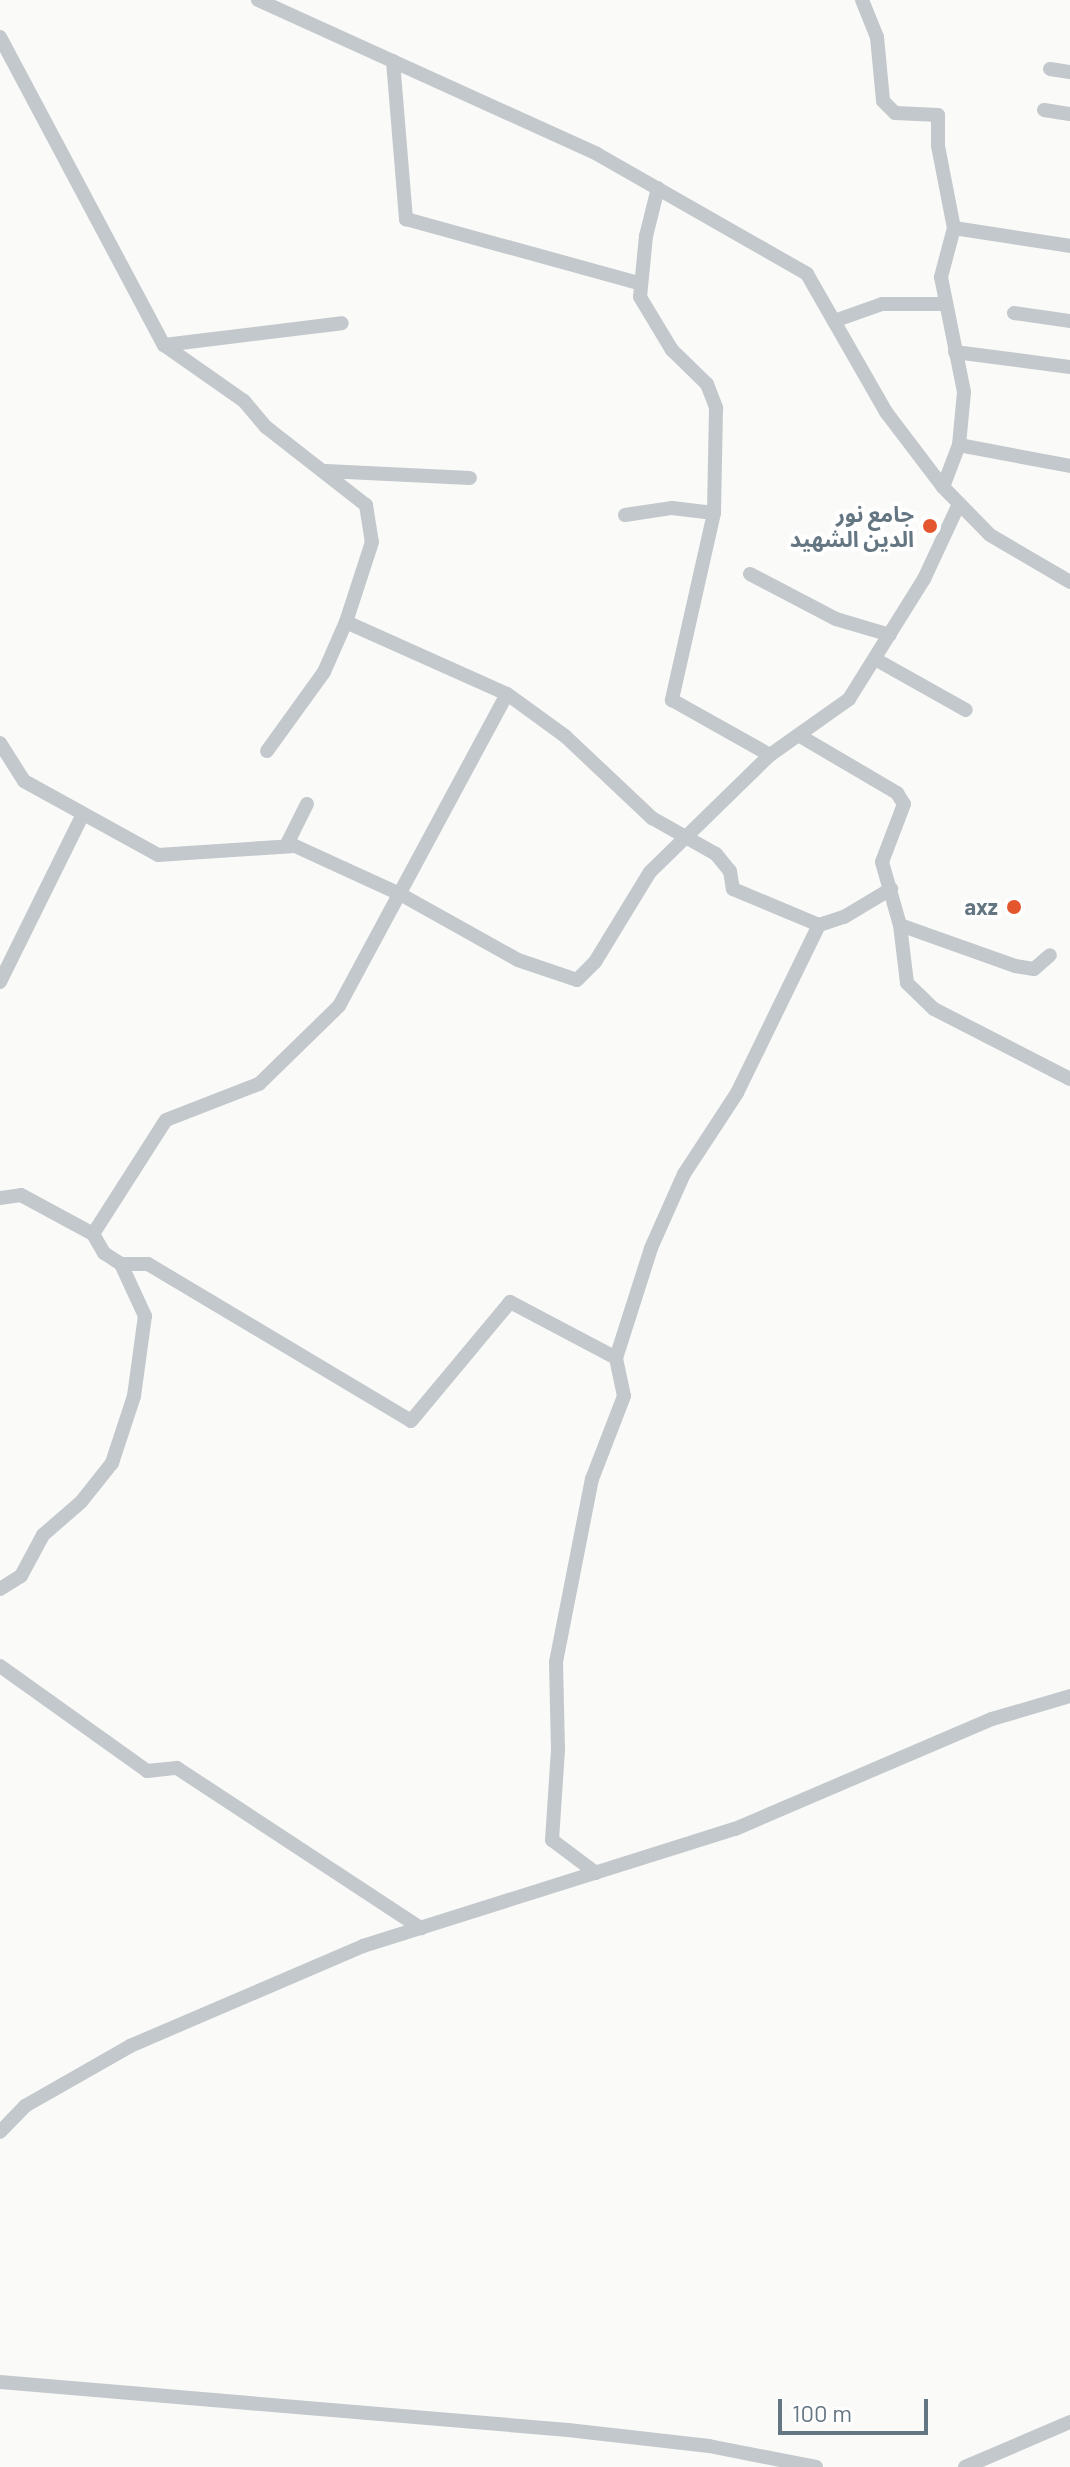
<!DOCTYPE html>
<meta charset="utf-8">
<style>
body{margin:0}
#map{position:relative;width:1070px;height:2467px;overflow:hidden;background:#fafaf8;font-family:Barlow,"Noto Sans Arabic",sans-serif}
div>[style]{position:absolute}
.minor>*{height:14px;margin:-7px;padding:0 7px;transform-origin:7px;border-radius:7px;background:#c3c8cc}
.dots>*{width:22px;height:22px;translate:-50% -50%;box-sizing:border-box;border:4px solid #fff;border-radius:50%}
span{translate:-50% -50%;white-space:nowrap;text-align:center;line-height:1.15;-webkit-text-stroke:8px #fff;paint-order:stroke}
.poi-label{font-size:22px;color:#657683;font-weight:700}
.right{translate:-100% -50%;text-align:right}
.scale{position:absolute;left:778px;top:2399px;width:150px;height:36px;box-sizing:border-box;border:4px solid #657683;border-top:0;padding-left:10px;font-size:24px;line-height:28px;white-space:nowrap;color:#657683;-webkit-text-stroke:6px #fff;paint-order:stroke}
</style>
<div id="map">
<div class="minor">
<i style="left:258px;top:0;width:372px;rotate:24.4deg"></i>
<i style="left:597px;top:154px;width:242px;rotate:29.7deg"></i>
<i style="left:807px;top:274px;width:159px;rotate:60.2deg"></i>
<i style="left:886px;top:412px;width:94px;rotate:52.8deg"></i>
<i style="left:943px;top:487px;width:67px;rotate:45.6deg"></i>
<i style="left:990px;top:535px;width:93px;rotate:30.4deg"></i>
<i style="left:862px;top:0;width:40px;rotate:68deg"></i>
<i style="left:877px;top:37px;width:64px;rotate:84.6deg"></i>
<i style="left:883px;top:101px;width:17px;rotate:45deg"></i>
<i style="left:895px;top:113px;width:43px;rotate:2.7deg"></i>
<i style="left:938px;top:115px;width:31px;rotate:90deg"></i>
<i style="left:938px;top:146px;width:84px;rotate:79deg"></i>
<i style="left:954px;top:228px;width:51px;rotate:104.9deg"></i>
<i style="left:941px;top:277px;width:117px;rotate:78.7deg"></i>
<i style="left:964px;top:392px;width:53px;rotate:95.4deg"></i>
<i style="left:959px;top:445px;width:45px;rotate:110.9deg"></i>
<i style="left:0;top:37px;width:349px;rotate:62deg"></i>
<i style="left:164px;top:345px;width:98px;rotate:35deg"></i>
<i style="left:244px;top:401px;width:34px;rotate:50deg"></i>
<i style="left:266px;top:427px;width:127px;rotate:38deg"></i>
<i style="left:366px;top:505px;width:37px;rotate:81deg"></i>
<i style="left:372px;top:542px;width:84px;rotate:108deg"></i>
<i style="left:346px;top:622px;width:176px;rotate:24.1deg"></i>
<i style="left:507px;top:694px;width:72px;rotate:35.9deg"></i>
<i style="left:565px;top:736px;width:120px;rotate:43.3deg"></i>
<i style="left:652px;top:818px;width:73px;rotate:29.4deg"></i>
<i style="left:716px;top:854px;width:22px;rotate:51deg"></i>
<i style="left:730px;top:871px;width:18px;rotate:81deg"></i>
<i style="left:733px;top:889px;width:93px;rotate:22.7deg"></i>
<i style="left:819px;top:925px;width:26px;rotate:-18deg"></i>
<i style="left:844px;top:917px;width:55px;rotate:-30.8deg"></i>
<i style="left:393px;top:61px;width:159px;rotate:85.3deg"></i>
<i style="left:406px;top:219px;width:241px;rotate:15.4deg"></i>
<i style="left:1050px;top:69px;width:20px;rotate:9deg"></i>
<i style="left:1044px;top:110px;width:26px;rotate:9deg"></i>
<i style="left:658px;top:188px;width:49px;rotate:104deg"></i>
<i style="left:646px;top:236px;width:61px;rotate:95.6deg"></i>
<i style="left:640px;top:297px;width:62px;rotate:58.9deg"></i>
<i style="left:672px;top:350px;width:49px;rotate:44.2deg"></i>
<i style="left:707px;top:384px;width:26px;rotate:69deg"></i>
<i style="left:716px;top:408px;width:105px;rotate:91.1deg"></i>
<i style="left:714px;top:513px;width:192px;rotate:102.7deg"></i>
<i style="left:672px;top:700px;width:112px;rotate:29.3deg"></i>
<i style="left:954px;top:228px;width:117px;rotate:8.8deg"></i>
<i style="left:1014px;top:313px;width:57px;rotate:8.1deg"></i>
<i style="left:834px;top:321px;width:51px;rotate:-19.5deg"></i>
<i style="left:882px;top:304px;width:63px"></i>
<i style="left:164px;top:345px;width:179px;rotate:-7deg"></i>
<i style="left:955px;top:352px;width:116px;rotate:7.4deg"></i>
<i style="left:959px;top:445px;width:113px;rotate:10.7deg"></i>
<i style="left:326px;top:471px;width:144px;rotate:2.8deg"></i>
<i style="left:625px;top:515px;width:48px;rotate:-8.5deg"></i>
<i style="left:672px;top:508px;width:42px;rotate:6.8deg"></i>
<i style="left:750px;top:574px;width:97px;rotate:27.6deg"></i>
<i style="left:836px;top:619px;width:56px;rotate:16.5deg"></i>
<i style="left:875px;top:659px;width:104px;rotate:29.3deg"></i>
<i style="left:800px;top:736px;width:113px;rotate:30.4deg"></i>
<i style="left:897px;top:793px;width:13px;rotate:58deg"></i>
<i style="left:904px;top:804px;width:62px;rotate:110.8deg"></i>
<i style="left:882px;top:862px;width:66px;rotate:74.1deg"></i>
<i style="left:900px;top:925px;width:58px;rotate:83.1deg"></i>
<i style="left:907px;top:983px;width:37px;rotate:44deg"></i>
<i style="left:934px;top:1009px;width:153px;rotate:27.2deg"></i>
<i style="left:0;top:743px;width:45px;rotate:57.7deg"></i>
<i style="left:24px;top:781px;width:153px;rotate:28.9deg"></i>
<i style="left:158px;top:855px;width:137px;rotate:-3.8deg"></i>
<i style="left:295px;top:846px;width:115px;rotate:24.6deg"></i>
<i style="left:400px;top:894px;width:135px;rotate:29.2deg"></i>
<i style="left:518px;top:960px;width:62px;rotate:18.7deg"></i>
<i style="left:577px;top:980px;width:25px;rotate:-45deg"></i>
<i style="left:595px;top:962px;width:105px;rotate:-58.6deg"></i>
<i style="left:650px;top:872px;width:168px;rotate:-44.3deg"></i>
<i style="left:770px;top:755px;width:97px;rotate:-35.3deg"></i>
<i style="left:849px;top:699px;width:142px;rotate:-58deg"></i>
<i style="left:924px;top:579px;width:83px;rotate:-65deg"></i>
<i style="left:267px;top:751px;width:97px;rotate:-54.2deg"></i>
<i style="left:324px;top:672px;width:55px;rotate:-66.3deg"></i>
<i style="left:286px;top:846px;width:47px;rotate:-63.4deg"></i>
<i style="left:900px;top:925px;width:122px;rotate:19.6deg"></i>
<i style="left:1015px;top:966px;width:19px;rotate:9deg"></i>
<i style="left:1034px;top:969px;width:21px;rotate:-41deg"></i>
<i style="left:0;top:982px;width:187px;rotate:-63.7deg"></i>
<i style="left:0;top:1198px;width:21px;rotate:-8deg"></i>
<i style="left:21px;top:1195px;width:82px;rotate:28.4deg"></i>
<i style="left:93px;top:1234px;width:135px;rotate:-57.4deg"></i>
<i style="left:166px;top:1120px;width:100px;rotate:-21.2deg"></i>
<i style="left:259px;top:1084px;width:112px;rotate:-44.3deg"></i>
<i style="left:339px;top:1006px;width:354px;rotate:-61.7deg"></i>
<i style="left:93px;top:1234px;width:22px;rotate:60deg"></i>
<i style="left:104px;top:1253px;width:20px;rotate:33deg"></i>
<i style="left:121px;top:1264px;width:27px"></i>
<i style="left:148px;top:1264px;width:306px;rotate:30.8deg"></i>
<i style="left:411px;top:1421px;width:155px;rotate:-50.2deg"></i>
<i style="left:510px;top:1302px;width:120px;rotate:27.8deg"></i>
<i style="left:0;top:1589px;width:25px;rotate:-32deg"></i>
<i style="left:21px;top:1576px;width:47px;rotate:-61.8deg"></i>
<i style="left:43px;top:1535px;width:50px;rotate:-41deg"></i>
<i style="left:81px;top:1502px;width:50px;rotate:-51.5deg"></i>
<i style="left:112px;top:1463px;width:71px;rotate:-71.8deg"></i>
<i style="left:134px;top:1396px;width:81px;rotate:-82.2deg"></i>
<i style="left:145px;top:1316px;width:57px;rotate:-114.8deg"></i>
<i style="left:0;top:1666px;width:181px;rotate:35.5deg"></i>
<i style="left:147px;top:1771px;width:30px;rotate:-6deg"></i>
<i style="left:177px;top:1768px;width:292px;rotate:33.3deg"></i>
<i style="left:596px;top:1873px;width:55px;rotate:-143.1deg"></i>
<i style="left:552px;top:1840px;width:90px;rotate:-86.2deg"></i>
<i style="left:558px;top:1750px;width:88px;rotate:-91.3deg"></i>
<i style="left:556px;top:1662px;width:187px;rotate:-78.9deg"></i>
<i style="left:592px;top:1479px;width:89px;rotate:-68.9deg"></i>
<i style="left:624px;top:1396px;width:39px;rotate:-102deg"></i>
<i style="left:616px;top:1358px;width:115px;rotate:-72.3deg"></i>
<i style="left:651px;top:1248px;width:81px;rotate:-66deg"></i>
<i style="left:684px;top:1174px;width:97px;rotate:-56.8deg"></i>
<i style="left:737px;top:1093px;width:187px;rotate:-64deg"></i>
<i style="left:0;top:2132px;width:36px;rotate:-46deg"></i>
<i style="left:25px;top:2106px;width:121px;rotate:-29.7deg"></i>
<i style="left:130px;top:2046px;width:254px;rotate:-23.2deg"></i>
<i style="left:363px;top:1946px;width:390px;rotate:-17.5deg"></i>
<i style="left:735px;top:1829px;width:280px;rotate:-23.2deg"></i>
<i style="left:992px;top:1719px;width:81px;rotate:-16.4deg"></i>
<i style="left:0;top:2382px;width:570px;rotate:4.83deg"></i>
<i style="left:568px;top:2430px;width:142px;rotate:6.5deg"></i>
<i style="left:709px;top:2446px;width:109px;rotate:11.1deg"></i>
<i style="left:965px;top:2467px;width:114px;rotate:-23.2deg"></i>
</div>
<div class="dots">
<i style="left:930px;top:526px;background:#e4572e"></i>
<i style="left:1014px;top:907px;background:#e4572e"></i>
</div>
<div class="poi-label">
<span class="right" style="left:914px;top:526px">جامع نور<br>الدين الشهيد</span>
<span class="right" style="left:998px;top:907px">axz</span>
</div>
<div class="scale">100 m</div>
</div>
